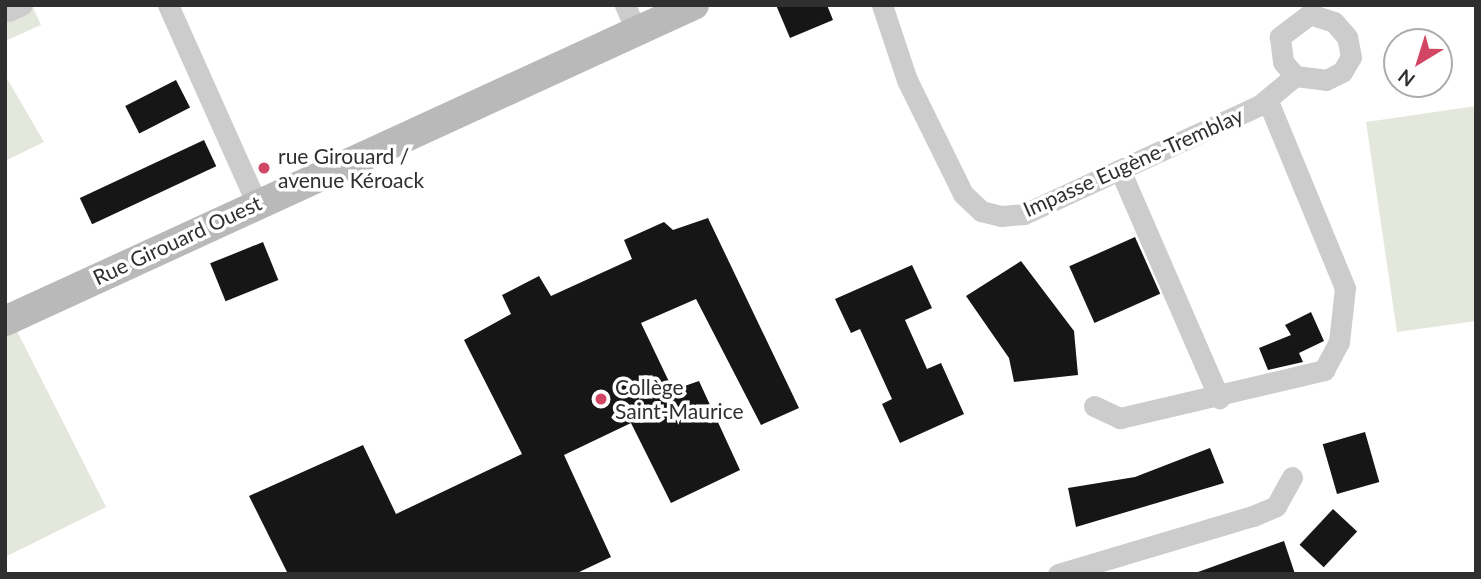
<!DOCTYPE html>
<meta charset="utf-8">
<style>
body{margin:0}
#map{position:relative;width:1481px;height:579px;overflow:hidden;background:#fff;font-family:Lato,sans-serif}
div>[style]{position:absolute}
.green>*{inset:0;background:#e4e8dc}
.building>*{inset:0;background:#161616;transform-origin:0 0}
.street>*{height:21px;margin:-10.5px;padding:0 10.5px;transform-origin:10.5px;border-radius:10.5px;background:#ccc}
.secondary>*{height:30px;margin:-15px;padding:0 15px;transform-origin:15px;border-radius:15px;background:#b9b9b9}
.dots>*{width:19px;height:19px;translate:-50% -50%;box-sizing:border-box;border:4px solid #fff;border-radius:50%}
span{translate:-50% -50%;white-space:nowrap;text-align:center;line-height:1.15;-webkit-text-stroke:7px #fff;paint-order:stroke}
.poi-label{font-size:21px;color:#2f2f2f}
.left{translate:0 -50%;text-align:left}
.street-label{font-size:21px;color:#2f2f2f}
.frame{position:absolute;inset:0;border:7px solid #2f2f2f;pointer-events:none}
.north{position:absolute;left:1383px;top:28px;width:70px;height:70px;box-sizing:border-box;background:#fff;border:2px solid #acacac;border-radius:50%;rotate:218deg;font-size:19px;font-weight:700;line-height:28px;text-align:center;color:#2f2f2f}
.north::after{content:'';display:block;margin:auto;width:24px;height:32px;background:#d14662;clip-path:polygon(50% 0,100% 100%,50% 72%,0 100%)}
</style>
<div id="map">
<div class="green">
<i style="clip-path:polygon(5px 5px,32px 5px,41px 25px,5px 41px)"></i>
<i style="clip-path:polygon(5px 75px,44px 142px,5px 161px)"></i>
<i style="clip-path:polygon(1476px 106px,1476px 321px,1397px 332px,1366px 122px)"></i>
<i style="clip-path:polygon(15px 327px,106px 507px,5px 557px,5px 333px)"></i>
</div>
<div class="building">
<i style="clip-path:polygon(776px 5px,827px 5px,833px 20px,790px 38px)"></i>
<i style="left:176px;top:80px;width:31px;height:57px;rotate:63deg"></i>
<i style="left:204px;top:140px;width:29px;height:137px;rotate:65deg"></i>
<i style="clip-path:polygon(708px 218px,799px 408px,761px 425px,696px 299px,641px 323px,673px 390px,699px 381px,740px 470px,671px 503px,631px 423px,564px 455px,611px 557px,575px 574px,288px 574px,249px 496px,363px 445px,396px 514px,522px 454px,464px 340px,511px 314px,502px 295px,539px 276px,551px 296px,632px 259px,624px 240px,664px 222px,673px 230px)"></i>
<i style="left:1135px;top:237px;width:62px;height:72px;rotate:66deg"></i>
<i style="left:263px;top:242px;width:41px;height:57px;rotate:68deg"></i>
<i style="clip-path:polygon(1021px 261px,1074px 331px,1078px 375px,1014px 382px,1009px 358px,966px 296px)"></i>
<i style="clip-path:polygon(912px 265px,932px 308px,905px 320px,927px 369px,941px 363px,964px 414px,900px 443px,882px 404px,892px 399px,860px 329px,851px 333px,835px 299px)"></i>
<i style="clip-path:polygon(1311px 312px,1324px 341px,1299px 353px,1303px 362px,1268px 370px,1259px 348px,1291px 335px,1285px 325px)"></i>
<i style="left:1365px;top:432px;width:52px;height:44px;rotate:74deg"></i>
<i style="clip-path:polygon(1210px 448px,1224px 483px,1076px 527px,1068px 488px,1135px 477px)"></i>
<i style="left:1333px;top:509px;width:33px;height:49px;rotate:43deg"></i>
<i style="clip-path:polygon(1284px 541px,1295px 574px,1199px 574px,1198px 572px)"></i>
</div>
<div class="street">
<i style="left:168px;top:5px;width:216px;rotate:65.9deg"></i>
<i style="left:625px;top:5px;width:28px;rotate:67deg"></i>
<i style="left:882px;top:5px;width:79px;rotate:71.6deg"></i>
<i style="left:907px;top:80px;width:127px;rotate:63.8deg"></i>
<i style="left:963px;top:194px;width:25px;rotate:43deg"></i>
<i style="left:981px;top:211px;width:21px;rotate:14deg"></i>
<i style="left:1001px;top:216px;width:23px;rotate:-5deg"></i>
<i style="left:1024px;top:214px;width:260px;rotate:-24.8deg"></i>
<i style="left:1260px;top:105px;width:45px;rotate:-39.6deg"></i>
<i style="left:1295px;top:76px;width:31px;rotate:7deg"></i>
<i style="left:1326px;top:80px;width:18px;rotate:-27deg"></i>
<i style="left:1342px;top:72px;width:17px;rotate:-59deg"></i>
<i style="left:1351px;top:57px;width:20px;rotate:-101deg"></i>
<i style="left:1347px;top:37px;width:20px;rotate:-131deg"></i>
<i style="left:1334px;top:22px;width:25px;rotate:-162deg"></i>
<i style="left:1310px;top:14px;width:38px;rotate:143deg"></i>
<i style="left:1280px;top:37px;width:25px;rotate:83deg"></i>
<i style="left:1283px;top:62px;width:18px;rotate:49deg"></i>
<i style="left:9px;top:11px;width:14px;rotate:-25deg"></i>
<i style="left:1120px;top:170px;width:249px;rotate:66.5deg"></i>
<i style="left:1094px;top:406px;width:29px;rotate:25deg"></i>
<i style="left:1120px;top:418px;width:210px;rotate:-13.2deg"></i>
<i style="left:1324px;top:370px;width:32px;rotate:-62deg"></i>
<i style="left:1339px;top:342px;width:54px;rotate:-83.7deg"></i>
<i style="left:1345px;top:288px;width:204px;rotate:-112.4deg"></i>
<i style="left:1058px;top:574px;width:203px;rotate:-16.6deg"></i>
<i style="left:1253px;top:516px;width:25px;rotate:-23deg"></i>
<i style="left:1276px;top:506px;width:33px;rotate:-61deg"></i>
</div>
<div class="secondary">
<i style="left:5px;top:321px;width:758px;rotate:-24.64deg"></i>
</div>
<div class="dots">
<i style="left:264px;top:168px;background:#d14662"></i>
<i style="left:601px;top:399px;background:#d14662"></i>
</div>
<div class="poi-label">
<span class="left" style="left:278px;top:168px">rue Girouard /<br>avenue Kéroack</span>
<span class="left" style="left:615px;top:399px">Collège<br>Saint-Maurice</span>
</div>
<div class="street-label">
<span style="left:1133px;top:162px;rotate:-24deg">Impasse Eugène-Tremblay</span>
<span style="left:177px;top:240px;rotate:-25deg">Rue Girouard Ouest</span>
</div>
<div class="frame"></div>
<div class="north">N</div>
</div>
